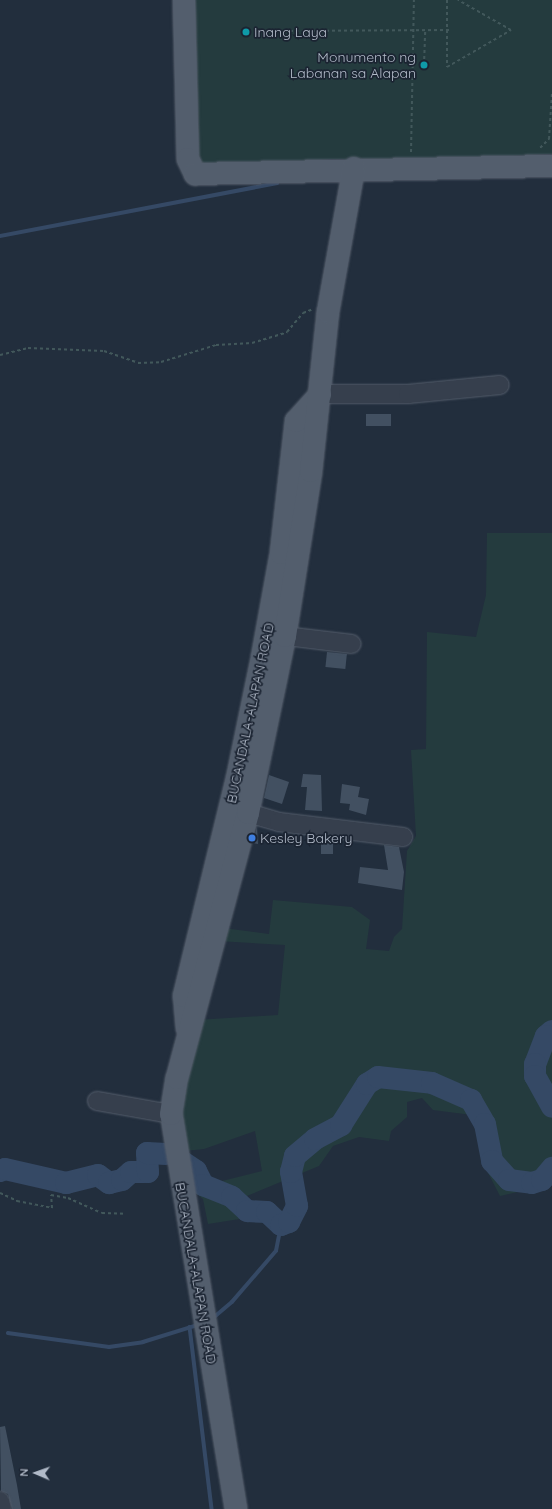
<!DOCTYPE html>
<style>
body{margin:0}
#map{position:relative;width:552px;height:1509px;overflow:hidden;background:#222e3d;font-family:Quicksand,sans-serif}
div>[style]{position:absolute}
.green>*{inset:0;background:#243b3e}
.stream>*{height:3.5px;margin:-1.75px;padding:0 1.75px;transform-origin:1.75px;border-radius:1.75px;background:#354965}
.river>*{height:22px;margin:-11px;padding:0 11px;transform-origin:11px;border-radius:11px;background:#354965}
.building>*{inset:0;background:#425061;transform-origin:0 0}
.path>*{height:2px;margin-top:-1px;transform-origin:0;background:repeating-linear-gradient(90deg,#42585b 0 3px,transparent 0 6px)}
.roads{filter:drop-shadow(0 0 1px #545d6b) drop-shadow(0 0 1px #545d6b)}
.minor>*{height:18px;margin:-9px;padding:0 9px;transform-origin:9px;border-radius:9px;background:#363f4d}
.major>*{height:22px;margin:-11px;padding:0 11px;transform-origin:11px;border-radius:11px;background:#535e6d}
.dots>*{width:11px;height:11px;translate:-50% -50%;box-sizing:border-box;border:2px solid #1b2432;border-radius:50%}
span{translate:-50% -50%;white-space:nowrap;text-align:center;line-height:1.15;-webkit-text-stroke:3.5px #1b2432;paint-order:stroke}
.poi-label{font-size:14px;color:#b1bac8}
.left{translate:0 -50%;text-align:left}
.right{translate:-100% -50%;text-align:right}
.street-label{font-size:14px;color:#b1bac8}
.north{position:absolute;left:16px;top:1453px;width:40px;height:40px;-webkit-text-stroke:3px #1b2432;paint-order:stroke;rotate:272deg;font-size:11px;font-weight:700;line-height:16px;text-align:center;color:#b1bac8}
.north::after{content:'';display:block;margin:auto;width:14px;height:18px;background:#b1bac8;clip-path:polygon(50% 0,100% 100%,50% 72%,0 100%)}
</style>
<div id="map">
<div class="green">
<i style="clip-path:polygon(189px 0,552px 0,552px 154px,394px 162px,333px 159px,206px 170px,198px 164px)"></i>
<i style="clip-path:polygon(487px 533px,552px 533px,552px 1184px,500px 1196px,486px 1169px,472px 1115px,433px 1110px,422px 1098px,407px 1102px,407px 1117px,391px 1131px,389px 1141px,359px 1137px,333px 1146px,319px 1166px,242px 1198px,246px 1218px,208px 1224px,203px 1199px,188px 1187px,189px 1157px,201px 1163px,210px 1184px,262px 1171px,255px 1131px,204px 1149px,185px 1151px,180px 1118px,196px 1020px,278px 1015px,285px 945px,218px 941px,223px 928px,269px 934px,273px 900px,352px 907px,370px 920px,366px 949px,389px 951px,394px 937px,402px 929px,407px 851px,416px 836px,411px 750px,426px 749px,427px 632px,476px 637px,486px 595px)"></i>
</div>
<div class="stream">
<i style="left:0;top:236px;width:282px;rotate:-10.8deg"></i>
<i style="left:213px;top:1318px;width:25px;rotate:-40deg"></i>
<i style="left:232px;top:1302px;width:67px;rotate:-49.2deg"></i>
<i style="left:276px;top:1251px;width:26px;rotate:-79deg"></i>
<i style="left:190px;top:1327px;width:183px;rotate:83.1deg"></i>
<i style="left:8px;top:1333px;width:102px;rotate:7.9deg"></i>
<i style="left:109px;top:1347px;width:34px;rotate:-8deg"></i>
<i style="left:143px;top:1342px;width:58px;rotate:-17.2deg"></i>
</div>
<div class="river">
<i style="left:552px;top:1031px;width:8px;rotate:140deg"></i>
<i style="left:546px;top:1036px;width:30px;rotate:111deg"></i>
<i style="left:535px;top:1064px;width:12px;rotate:90deg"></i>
<i style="left:535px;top:1076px;width:35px;rotate:61deg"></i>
<i style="left:177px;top:1158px;width:23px;rotate:34deg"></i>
<i style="left:196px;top:1171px;width:16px;rotate:63deg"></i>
<i style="left:203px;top:1185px;width:31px;rotate:22deg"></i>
<i style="left:232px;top:1197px;width:21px;rotate:43deg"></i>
<i style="left:247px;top:1211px;width:20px;rotate:3deg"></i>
<i style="left:267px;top:1212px;width:19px;rotate:43deg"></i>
<i style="left:281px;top:1225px;width:9px;rotate:-21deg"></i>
<i style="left:289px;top:1222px;width:18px;rotate:-63deg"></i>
<i style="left:297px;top:1206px;width:35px;rotate:-100deg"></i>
<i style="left:291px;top:1172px;width:16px;rotate:-76deg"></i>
<i style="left:295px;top:1156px;width:26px;rotate:-40deg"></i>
<i style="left:315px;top:1139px;width:30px;rotate:-28deg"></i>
<i style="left:341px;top:1125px;width:49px;rotate:-57.6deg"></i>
<i style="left:367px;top:1084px;width:13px;rotate:-32deg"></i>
<i style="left:378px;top:1077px;width:54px;rotate:6.3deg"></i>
<i style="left:432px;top:1083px;width:43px;rotate:23.6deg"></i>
<i style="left:471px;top:1100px;width:28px;rotate:60deg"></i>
<i style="left:485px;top:1124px;width:38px;rotate:79deg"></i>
<i style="left:492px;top:1161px;width:25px;rotate:48deg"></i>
<i style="left:509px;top:1180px;width:23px;rotate:7deg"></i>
<i style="left:532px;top:1183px;width:10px;rotate:-17deg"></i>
<i style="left:542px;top:1180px;width:16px;rotate:-50deg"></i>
<i style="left:0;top:1171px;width:5px;rotate:-22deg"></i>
<i style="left:5px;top:1169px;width:63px;rotate:12.9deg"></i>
<i style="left:66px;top:1183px;width:33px;rotate:-14deg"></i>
<i style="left:98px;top:1175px;width:14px;rotate:36deg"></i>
<i style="left:109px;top:1183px;width:13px;rotate:-13deg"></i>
<i style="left:122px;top:1180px;width:12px;rotate:-42deg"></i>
<i style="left:131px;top:1172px;width:17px"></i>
<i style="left:148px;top:1172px;width:19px;rotate:-93deg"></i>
<i style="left:147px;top:1153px;width:19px;rotate:3deg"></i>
</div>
<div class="building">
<i style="left:366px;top:414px;width:25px;height:12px"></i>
<i style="left:327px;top:652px;width:20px;height:15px;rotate:6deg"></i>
<i style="clip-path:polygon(303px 774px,321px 775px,322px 811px,305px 810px,307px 787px,301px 787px)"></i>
<i style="clip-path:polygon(269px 775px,289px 782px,282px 804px,264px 798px)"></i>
<i style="clip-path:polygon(342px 784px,360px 787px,358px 797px,369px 799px,366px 815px,349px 810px,350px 804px,340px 803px)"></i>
<i style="clip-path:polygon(257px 827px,258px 844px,253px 843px)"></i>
<i style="left:321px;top:840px;width:12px;height:14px"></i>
<i style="clip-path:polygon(384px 845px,399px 847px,404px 872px,402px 890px,358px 883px,360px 867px,388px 870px)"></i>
<i style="clip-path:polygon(5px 1426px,17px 1485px,21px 1509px,12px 1509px,8px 1494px,1px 1491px,0 1427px)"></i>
</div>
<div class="path">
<i style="left:447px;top:0;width:67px;rotate:90deg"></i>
<i style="left:272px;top:31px;width:180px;rotate:-0.3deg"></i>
<i style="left:424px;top:65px;width:34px;rotate:-88deg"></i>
<i style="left:447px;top:67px;width:74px;rotate:-30deg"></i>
<i style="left:511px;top:30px;width:61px;rotate:-150.5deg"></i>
<i style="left:540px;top:148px;width:13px;rotate:-45deg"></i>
<i style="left:549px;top:139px;width:46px;rotate:-86.3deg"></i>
<i style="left:411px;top:152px;width:152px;rotate:-88.9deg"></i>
<i style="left:0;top:355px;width:29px;rotate:-14deg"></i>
<i style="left:28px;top:348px;width:76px;rotate:2.3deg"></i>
<i style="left:104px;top:351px;width:36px;rotate:19deg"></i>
<i style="left:138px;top:363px;width:23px;rotate:-2deg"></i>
<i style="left:161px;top:362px;width:58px;rotate:-17.2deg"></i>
<i style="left:216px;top:345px;width:36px;rotate:-3deg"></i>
<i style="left:252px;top:343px;width:37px;rotate:-17deg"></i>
<i style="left:287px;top:332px;width:25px;rotate:-50deg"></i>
<i style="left:303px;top:313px;width:9px;rotate:-21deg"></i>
<i style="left:0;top:1193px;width:19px;rotate:25deg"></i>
<i style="left:17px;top:1201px;width:36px;rotate:11deg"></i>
<i style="left:52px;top:1208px;width:13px;rotate:-94deg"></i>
<i style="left:51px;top:1195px;width:17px;rotate:10deg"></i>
<i style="left:68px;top:1198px;width:37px;rotate:24deg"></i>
<i style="left:102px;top:1213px;width:24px;rotate:2deg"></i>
</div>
<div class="roads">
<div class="minor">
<i style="left:320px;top:394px;width:88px"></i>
<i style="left:408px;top:394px;width:92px;rotate:-5.6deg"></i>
<i style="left:285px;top:636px;width:67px;rotate:6.8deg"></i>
<i style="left:248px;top:813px;width:32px;rotate:16deg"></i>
<i style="left:279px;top:822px;width:125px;rotate:6.9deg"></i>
<i style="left:97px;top:1101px;width:75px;rotate:10deg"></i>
<i style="left:0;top:1501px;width:8px;rotate:76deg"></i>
</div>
<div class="major">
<i style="left:184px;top:0;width:159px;rotate:88.6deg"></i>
<i style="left:188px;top:159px;width:17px;rotate:65deg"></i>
<i style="left:195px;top:174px;width:357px;rotate:-1.3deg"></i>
<i style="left:187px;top:1028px;width:32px;rotate:-95deg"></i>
<i style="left:184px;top:996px;width:223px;rotate:-76.3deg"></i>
<i style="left:237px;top:779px;width:124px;rotate:-78.3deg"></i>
<i style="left:262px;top:658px;width:107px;rotate:-79.7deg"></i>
<i style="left:281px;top:553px;width:133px;rotate:-83.5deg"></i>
<i style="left:296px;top:421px;width:36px;rotate:-48deg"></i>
<i style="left:236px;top:1509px;width:400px;rotate:-99.3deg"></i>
<i style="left:171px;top:1114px;width:36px;rotate:-81deg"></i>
<i style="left:177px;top:1078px;width:274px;rotate:-75deg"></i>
<i style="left:248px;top:813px;width:181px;rotate:-78.2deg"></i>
<i style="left:285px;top:636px;width:167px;rotate:-81deg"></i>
<i style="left:311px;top:471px;width:160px;rotate:-83.9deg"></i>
<i style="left:328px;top:312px;width:146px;rotate:-79.8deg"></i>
</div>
</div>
<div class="dots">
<i style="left:246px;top:32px;background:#0f9aa8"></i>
<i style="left:424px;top:65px;background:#0f9aa8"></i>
<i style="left:252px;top:838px;background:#3f7fe0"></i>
</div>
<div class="poi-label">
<span class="left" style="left:254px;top:32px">Inang Laya</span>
<span class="right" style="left:416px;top:65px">Monumento ng<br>Labanan sa Alapan</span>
<span class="left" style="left:260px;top:838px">Kesley Bakery</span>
</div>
<div class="street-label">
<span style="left:250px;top:713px;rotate:-78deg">BUCANDALA-ALAPAN ROAD</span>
<span style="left:196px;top:1273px;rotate:80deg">BUCANDALA-ALAPAN ROAD</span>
</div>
<div class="north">N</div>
</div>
